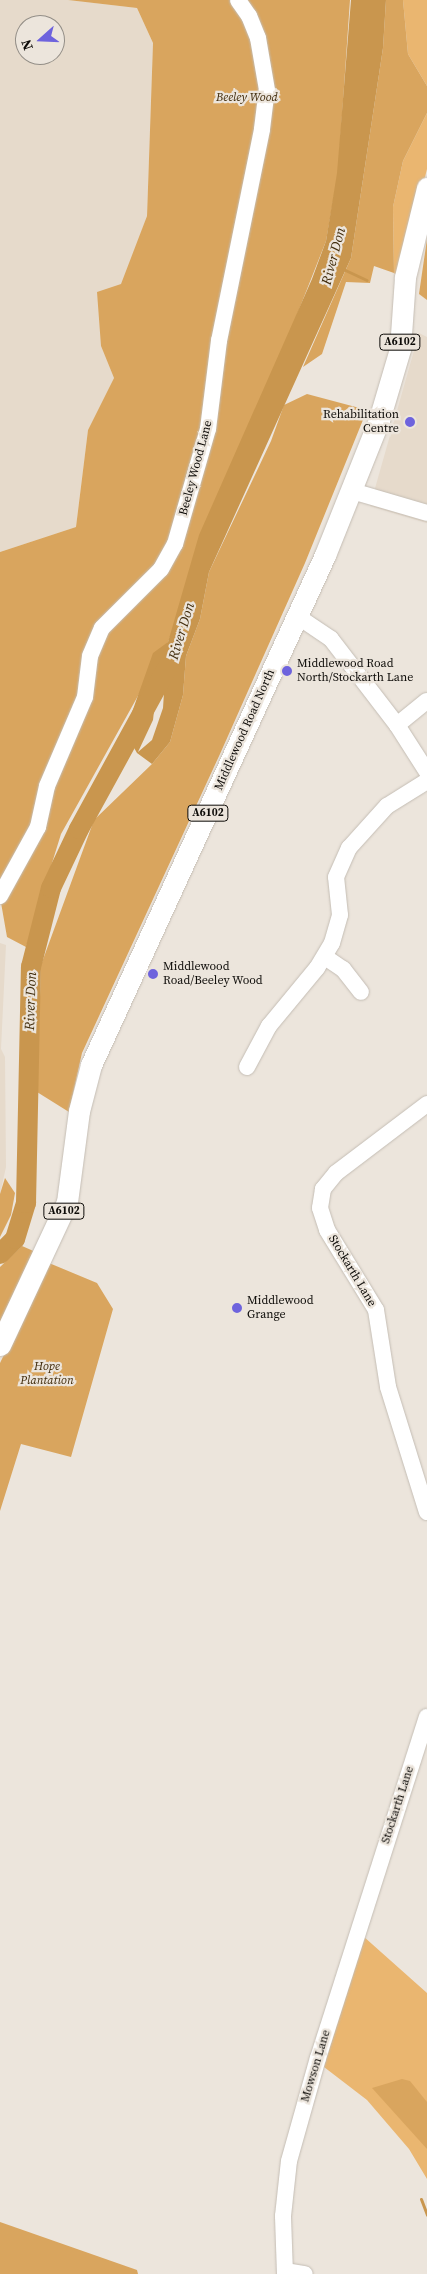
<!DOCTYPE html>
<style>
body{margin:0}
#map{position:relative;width:427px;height:2274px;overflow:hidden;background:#ece5dc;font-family:"Source Serif 4",serif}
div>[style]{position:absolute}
.built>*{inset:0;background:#e6dacb}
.green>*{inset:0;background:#eab670}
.forest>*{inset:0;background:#d9a55e}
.water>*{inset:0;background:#c9964e}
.stream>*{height:3px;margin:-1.5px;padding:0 1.5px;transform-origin:1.5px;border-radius:1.5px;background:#c9964e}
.river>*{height:20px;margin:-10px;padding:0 10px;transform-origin:10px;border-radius:10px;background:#c9964e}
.roads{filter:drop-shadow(0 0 1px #c4bdb4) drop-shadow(0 0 1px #c4bdb4)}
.minor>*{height:16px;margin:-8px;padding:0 8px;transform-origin:8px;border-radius:8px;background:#fff}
.major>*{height:21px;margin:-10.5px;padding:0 10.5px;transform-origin:10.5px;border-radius:10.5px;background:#fff}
.dots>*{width:14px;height:14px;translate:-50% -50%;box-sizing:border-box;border:2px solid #ece5dc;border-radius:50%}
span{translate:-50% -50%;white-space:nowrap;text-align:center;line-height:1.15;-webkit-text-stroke:4.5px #ece5dc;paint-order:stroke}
.shield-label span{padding:1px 4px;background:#ece5dc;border:1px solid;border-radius:4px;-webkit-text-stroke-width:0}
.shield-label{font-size:11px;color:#0d0b08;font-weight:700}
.park-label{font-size:12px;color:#3f2a0a;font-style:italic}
.poi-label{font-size:12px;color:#0d0b08}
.right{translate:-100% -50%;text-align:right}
.left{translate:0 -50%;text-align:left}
.street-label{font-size:12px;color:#0d0b08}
.water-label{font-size:14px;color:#442f0f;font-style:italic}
.north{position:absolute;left:15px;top:15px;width:50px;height:50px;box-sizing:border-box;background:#ece5dc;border:1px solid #938e87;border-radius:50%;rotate:250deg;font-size:14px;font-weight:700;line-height:20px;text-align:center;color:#0d0b08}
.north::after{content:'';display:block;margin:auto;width:18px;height:22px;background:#6e63dd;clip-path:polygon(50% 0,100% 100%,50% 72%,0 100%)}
</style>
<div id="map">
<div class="built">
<i style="clip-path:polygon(evenodd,0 0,68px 0,137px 8px,153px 43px,147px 216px,101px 346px,114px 378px,88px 430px,76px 527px,0 552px,0 0,25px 25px,55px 25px,55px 55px,25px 55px,25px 25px)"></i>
<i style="clip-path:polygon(419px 333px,427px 337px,427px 523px,370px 506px)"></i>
<i style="clip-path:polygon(0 943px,6px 945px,1px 1049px,5px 1057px,6px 1167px,0 1194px)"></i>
</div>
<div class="green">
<i style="clip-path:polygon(403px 0,427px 0,427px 86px,408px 54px)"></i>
<i style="clip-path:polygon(427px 113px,427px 169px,400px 279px,394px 273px,393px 207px,403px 161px)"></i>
<i style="clip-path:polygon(363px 1936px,427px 1993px,427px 2179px,409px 2149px,367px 2100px,324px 2067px)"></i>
</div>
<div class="forest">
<i style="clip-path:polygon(68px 0,350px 0,338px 173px,326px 241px,168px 642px,61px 834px,26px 947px,7px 937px,0 897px,0 552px,76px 527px,88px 430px,114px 378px,101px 346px,97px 292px,121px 284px,147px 216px,153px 43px,137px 8px)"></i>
<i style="clip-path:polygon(386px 0,403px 0,408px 54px,427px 86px,427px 113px,403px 161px,393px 207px,394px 273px,374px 266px,370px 283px,346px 282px,322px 354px,303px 367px,351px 258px,383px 48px)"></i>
<i style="clip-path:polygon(427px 239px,427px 300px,419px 294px)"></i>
<i style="clip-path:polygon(307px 394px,367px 410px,305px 563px,220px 754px,82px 1053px,69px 1112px,37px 1092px,41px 965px,94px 820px,152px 764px,170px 742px,183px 695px,186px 656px,200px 619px,209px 572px,271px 441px,284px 405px)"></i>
<i style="clip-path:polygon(5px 1178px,15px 1193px,11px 1215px,0 1237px,0 1194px)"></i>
<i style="clip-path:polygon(22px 1246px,38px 1253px,0 1330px,0 1267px)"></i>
<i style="clip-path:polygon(49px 1263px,97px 1283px,113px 1309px,71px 1457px,21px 1444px,0 1511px,0 1363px)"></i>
<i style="clip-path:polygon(402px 2079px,410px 2081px,427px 2102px,427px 2149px,372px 2088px)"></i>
<i style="clip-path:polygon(0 2222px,137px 2270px,138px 2274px,0 2274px)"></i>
</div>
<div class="water">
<i style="clip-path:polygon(evenodd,351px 0,386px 0,383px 48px,351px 258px,209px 572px,200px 619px,186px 656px,183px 695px,170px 742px,152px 764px,137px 753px,125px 732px,153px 653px,168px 642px,199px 535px,312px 279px,326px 241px,337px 173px,351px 0,165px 677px,163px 708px,152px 740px,138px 752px,153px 720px,156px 693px,165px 677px)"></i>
</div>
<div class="stream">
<i style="left:343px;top:269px;width:26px;rotate:25deg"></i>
<i style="left:421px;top:2199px;width:17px;rotate:69deg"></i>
</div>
<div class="river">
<i style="left:0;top:1254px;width:21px;rotate:-45deg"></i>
<i style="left:15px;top:1239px;width:38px;rotate:-73deg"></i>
<i style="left:26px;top:1203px;width:236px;rotate:-88.8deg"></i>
<i style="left:31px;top:967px;width:81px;rotate:-75.8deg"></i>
<i style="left:51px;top:888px;width:65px;rotate:-64.6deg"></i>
<i style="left:79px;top:829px;width:194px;rotate:-61.3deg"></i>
</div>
<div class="roads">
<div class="minor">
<i style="left:352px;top:491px;width:78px;rotate:16.3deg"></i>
<i style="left:297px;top:616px;width:41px;rotate:34.1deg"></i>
<i style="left:331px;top:639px;width:108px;rotate:52.5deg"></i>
<i style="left:397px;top:725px;width:56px;rotate:57.4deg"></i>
<i style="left:397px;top:725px;width:38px;rotate:-39deg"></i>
<i style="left:0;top:896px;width:79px;rotate:-61.2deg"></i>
<i style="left:38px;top:827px;width:42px;rotate:-77.6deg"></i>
<i style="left:47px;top:786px;width:97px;rotate:-66.9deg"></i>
<i style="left:85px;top:697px;width:41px;rotate:-83deg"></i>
<i style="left:90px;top:656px;width:30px;rotate:-67deg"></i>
<i style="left:102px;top:628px;width:83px;rotate:-45deg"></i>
<i style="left:161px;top:569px;width:29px;rotate:-61deg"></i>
<i style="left:175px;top:544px;width:120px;rotate:-74deg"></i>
<i style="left:208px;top:429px;width:89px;rotate:-82.9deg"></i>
<i style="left:219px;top:341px;width:216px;rotate:-78.5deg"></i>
<i style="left:262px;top:129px;width:39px;rotate:-83deg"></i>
<i style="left:267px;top:90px;width:53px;rotate:-99.8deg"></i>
<i style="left:258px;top:38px;width:24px;rotate:-112deg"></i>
<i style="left:249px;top:16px;width:19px;rotate:-125deg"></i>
<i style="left:325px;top:957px;width:22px;rotate:34deg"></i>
<i style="left:343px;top:969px;width:29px;rotate:52deg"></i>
<i style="left:247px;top:1067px;width:47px;rotate:-61.8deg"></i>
<i style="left:269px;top:1026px;width:75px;rotate:-50.4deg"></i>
<i style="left:317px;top:968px;width:29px;rotate:-59deg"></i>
<i style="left:332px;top:943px;width:29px;rotate:-74deg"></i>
<i style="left:340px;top:915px;width:38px;rotate:-96deg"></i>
<i style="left:336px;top:877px;width:32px;rotate:-66deg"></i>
<i style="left:349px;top:848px;width:57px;rotate:-47.9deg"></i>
<i style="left:387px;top:806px;width:47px;rotate:-32deg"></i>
<i style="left:427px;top:1104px;width:114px;rotate:142.8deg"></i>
<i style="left:336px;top:1173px;width:21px;rotate:129deg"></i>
<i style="left:323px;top:1189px;width:19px;rotate:99deg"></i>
<i style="left:320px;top:1208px;width:23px;rotate:72deg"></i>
<i style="left:327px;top:1230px;width:94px;rotate:58.5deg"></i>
<i style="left:376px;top:1310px;width:78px;rotate:81.1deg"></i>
<i style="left:388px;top:1387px;width:131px;rotate:72.7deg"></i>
<i style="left:285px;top:2271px;width:20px;rotate:9deg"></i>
<i style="left:285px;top:2274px;width:58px;rotate:-92deg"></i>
<i style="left:283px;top:2216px;width:55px;rotate:-83.8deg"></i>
<i style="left:289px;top:2161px;width:107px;rotate:-74.3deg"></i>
<i style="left:318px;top:2058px;width:358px;rotate:-72.3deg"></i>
</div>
<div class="major">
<i style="left:0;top:1345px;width:158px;rotate:-64.9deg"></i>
<i style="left:67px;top:1202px;width:92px;rotate:-82.5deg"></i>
<i style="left:79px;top:1111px;width:48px;rotate:-75.4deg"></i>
<i style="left:91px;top:1065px;width:561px;rotate:-65.35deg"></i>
<i style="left:325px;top:555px;width:145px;rotate:-68.2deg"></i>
<i style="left:379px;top:420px;width:74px;rotate:-73.5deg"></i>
<i style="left:400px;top:349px;width:72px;rotate:-86deg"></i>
<i style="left:405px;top:277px;width:92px;rotate:-76.1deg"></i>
</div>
</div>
<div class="dots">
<i style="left:410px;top:422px;background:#6e63dd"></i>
<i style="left:287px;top:671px;background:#6e63dd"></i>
<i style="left:153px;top:974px;background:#6e63dd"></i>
<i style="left:237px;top:1308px;background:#6e63dd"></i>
</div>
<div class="shield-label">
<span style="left:400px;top:342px">A6102</span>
<span style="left:208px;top:813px">A6102</span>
<span style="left:64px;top:1211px">A6102</span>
</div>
<div class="park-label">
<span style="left:247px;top:98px">Beeley Wood</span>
<span style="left:47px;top:1374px">Hope<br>Plantation</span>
</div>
<div class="poi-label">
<span class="right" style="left:399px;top:422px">Rehabilitation<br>Centre</span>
<span class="left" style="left:297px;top:671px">Middlewood Road<br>North/Stockarth Lane</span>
<span class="left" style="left:163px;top:974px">Middlewood<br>Road/Beeley Wood</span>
<span class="left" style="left:247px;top:1308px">Middlewood<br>Grange</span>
</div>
<div class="street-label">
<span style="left:196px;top:468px;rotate:-75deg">Beeley Wood Lane</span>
<span style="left:245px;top:730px;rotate:-66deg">Middlewood Road North</span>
<span style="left:352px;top:1271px;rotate:59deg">Stockarth Lane</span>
<span style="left:398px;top:1805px;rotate:-72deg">Stockarth Lane</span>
<span style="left:316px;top:2066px;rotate:-73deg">Mowson Lane</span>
</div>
<div class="water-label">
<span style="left:333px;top:256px;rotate:-75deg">River Don</span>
<span style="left:181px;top:631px;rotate:-73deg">River Don</span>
<span style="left:30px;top:1001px;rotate:-88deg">River Don</span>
</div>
<div class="north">N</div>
</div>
